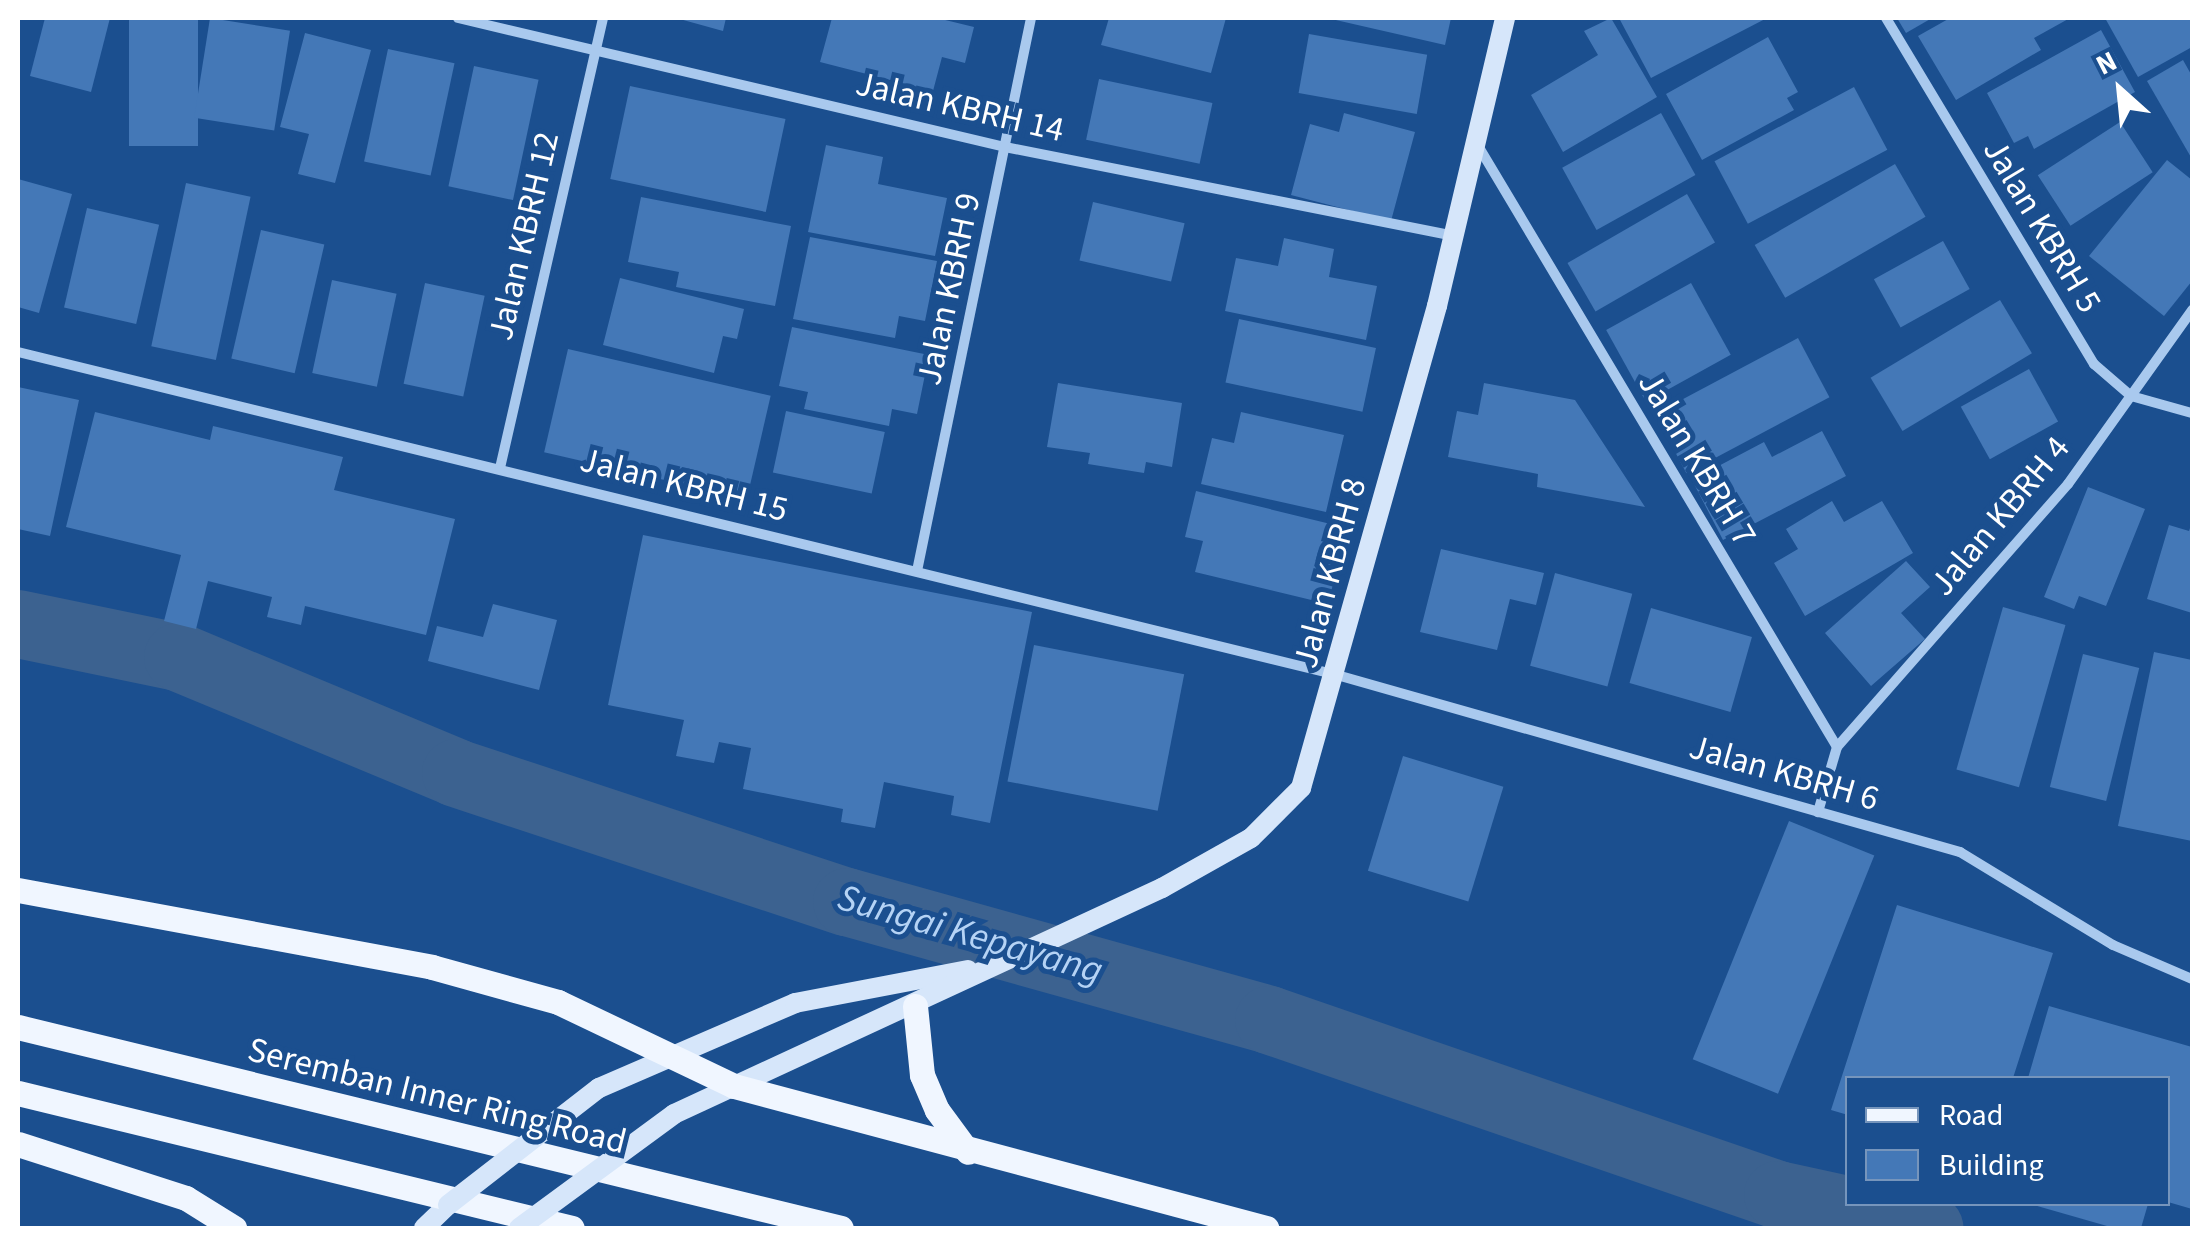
<!DOCTYPE html>
<style>
body{margin:0}
#map{position:relative;width:2210px;height:1246px;overflow:hidden;background:#1b4f8f;font-family:"Source Sans 3",sans-serif}
div>[style]{position:absolute}
.river>*{height:68px;margin:-34px;padding:0 34px;transform-origin:34px;border-radius:34px;background:#3c6290}
.building>*{inset:0;background:#4478b7;transform-origin:0 0}
.street>*{height:10px;margin:-5px;padding:0 5px;transform-origin:5px;border-radius:5px;background:#a9c9ee}
.secondary>*{height:20px;margin:-10px;padding:0 10px;transform-origin:10px;border-radius:10px;background:#d6e6fa}
.primary>*{height:25px;margin:-12.5px;padding:0 12.5px;transform-origin:12.5px;border-radius:12.5px;background:#f0f6ff}
.secondary-bridge>*{height:20px;margin:-10px;padding:0 10px;transform-origin:10px;border-radius:10px;background:#d6e6fa}
span{translate:-50% -50%;white-space:nowrap;text-align:center;line-height:1.15;-webkit-text-stroke:10px #1b4f8f;paint-order:stroke}
.street-label{font-size:35px;color:#fff}
.water-label{font-size:38px;color:#b5d3f5;font-style:italic}
.frame{position:absolute;inset:0;border:20px solid #fff;pointer-events:none}
.legend{position:absolute;left:1845px;top:1076px;width:325px;height:130px;box-sizing:border-box;background:#1b4f8f;border:2px solid #7695bc;margin:0;padding:12px 18px;list-style:none;font-size:30px;color:#fff}
.legend li{display:flex;align-items:center;gap:20px;height:50px}
.legend b{width:50px;border:2px solid #7695bc}
.north{position:absolute;left:2070px;top:40px;width:100px;height:100px;-webkit-text-stroke:8px #1b4f8f;paint-order:stroke;rotate:333deg;font-size:28px;font-weight:700;line-height:40px;text-align:center;color:#fff}
.north::after{content:'';display:block;margin:auto;width:35px;height:45px;background:#fff;clip-path:polygon(50% 0,100% 100%,50% 72%,0 100%)}
</style>
<div id="map">
<div class="river">
<i style="left:18px;top:624px;width:163px;rotate:11.7deg"></i>
<i style="left:178px;top:657px;width:301px;rotate:22.6deg"></i>
<i style="left:456px;top:773px;width:412px;rotate:18.3deg"></i>
<i style="left:847px;top:902px;width:438px;rotate:15.6deg"></i>
<i style="left:1269px;top:1020px;width:538px;rotate:18.97deg"></i>
<i style="left:1778px;top:1195px;width:155px;rotate:12.3deg"></i>
</div>
<div class="building">
<i style="clip-path:polygon(45px 18px,110px 18px,91px 92px,30px 76px)"></i>
<i style="left:129px;top:18px;width:69px;height:128px"></i>
<i style="left:210px;top:18px;width:81px;height:101px;rotate:9deg"></i>
<i style="clip-path:polygon(676px 18px,726px 18px,723px 31px)"></i>
<i style="clip-path:polygon(832px 18px,937px 18px,974px 27px,965px 63px,942px 57px,933px 91px,820px 62px)"></i>
<i style="clip-path:polygon(1109px 18px,1226px 18px,1211px 73px,1101px 45px)"></i>
<i style="clip-path:polygon(1327px 18px,1451px 18px,1445px 45px)"></i>
<i style="clip-path:polygon(1611px 18px,1657px 97px,1563px 152px,1531px 95px,1598px 55px,1584px 31px)"></i>
<i style="clip-path:polygon(1619px 18px,1767px 18px,1651px 78px)"></i>
<i style="clip-path:polygon(1897px 18px,1932px 18px,1906px 33px)"></i>
<i style="clip-path:polygon(1950px 18px,2070px 18px,2034px 38px,2041px 50px,1956px 100px,1918px 36px)"></i>
<i style="clip-path:polygon(2105px 18px,2192px 18px,2192px 47px,2138px 77px)"></i>
<i style="clip-path:polygon(2101px 30px,2135px 92px,2034px 149px,2028px 136px,2014px 143px,1987px 93px)"></i>
<i style="clip-path:polygon(305px 33px,371px 50px,335px 183px,298px 174px,309px 134px,280px 127px)"></i>
<i style="left:1309px;top:34px;width:120px;height:60px;rotate:10deg"></i>
<i style="clip-path:polygon(1768px 37px,1798px 92px,1787px 98px,1794px 110px,1702px 160px,1666px 94px)"></i>
<i style="left:388px;top:49px;width:68px;height:115px;rotate:12deg"></i>
<i style="clip-path:polygon(2183px 60px,2192px 76px,2192px 159px,2147px 81px)"></i>
<i style="left:474px;top:66px;width:66px;height:123px;rotate:12deg"></i>
<i style="left:1099px;top:79px;width:116px;height:62px;rotate:12deg"></i>
<i style="left:630px;top:86px;width:159px;height:95px;rotate:12deg"></i>
<i style="left:1854px;top:87px;width:71px;height:158px;rotate:62deg"></i>
<i style="clip-path:polygon(1344px 113px,1415px 132px,1391px 221px,1291px 195px,1310px 124px,1339px 132px)"></i>
<i style="left:1661px;top:113px;width:71px;height:113px;rotate:61deg"></i>
<i style="left:2120px;top:122px;width:60px;height:98px;rotate:57deg"></i>
<i style="clip-path:polygon(826px 145px,883px 157px,878px 184px,947px 198px,935px 256px,808px 232px)"></i>
<i style="clip-path:polygon(2167px 160px,2192px 180px,2192px 281px,2164px 316px,2089px 256px)"></i>
<i style="left:1895px;top:164px;width:61px;height:162px;rotate:60deg"></i>
<i style="clip-path:polygon(18px 179px,72px 194px,39px 313px,18px 307px)"></i>
<i style="left:186px;top:183px;width:66px;height:167px;rotate:12deg"></i>
<i style="left:1687px;top:194px;width:56px;height:138px;rotate:60deg"></i>
<i style="clip-path:polygon(641px 197px,791px 226px,775px 306px,676px 287px,679px 272px,628px 262px)"></i>
<i style="left:1093px;top:202px;width:94px;height:60px;rotate:13deg"></i>
<i style="left:87px;top:208px;width:74px;height:102px;rotate:13deg"></i>
<i style="left:261px;top:230px;width:65px;height:132px;rotate:13deg"></i>
<i style="clip-path:polygon(810px 237px,937px 261px,925px 321px,899px 316px,895px 338px,793px 319px)"></i>
<i style="clip-path:polygon(1284px 238px,1334px 249px,1329px 277px,1377px 286px,1366px 340px,1225px 311px,1236px 258px,1278px 266px)"></i>
<i style="left:1943px;top:241px;width:55px;height:79px;rotate:61deg"></i>
<i style="clip-path:polygon(620px 278px,744px 309px,737px 339px,723px 336px,714px 373px,603px 345px)"></i>
<i style="left:332px;top:280px;width:66px;height:95px;rotate:12deg"></i>
<i style="left:425px;top:283px;width:61px;height:103px;rotate:12deg"></i>
<i style="left:1691px;top:283px;width:82px;height:97px;rotate:61deg"></i>
<i style="left:2000px;top:300px;width:62px;height:151px;rotate:59deg"></i>
<i style="left:1239px;top:319px;width:140px;height:65px;rotate:12deg"></i>
<i style="clip-path:polygon(792px 327px,929px 355px,917px 414px,892px 409px,889px 426px,804px 409px,808px 392px,779px 386px)"></i>
<i style="left:1798px;top:338px;width:67px;height:162px;rotate:62deg"></i>
<i style="left:568px;top:349px;width:208px;height:106px;rotate:13deg"></i>
<i style="left:2029px;top:369px;width:60px;height:78px;rotate:61deg"></i>
<i style="clip-path:polygon(1058px 383px,1182px 403px,1172px 467px,1146px 462px,1144px 473px,1088px 464px,1090px 453px,1047px 447px)"></i>
<i style="clip-path:polygon(1484px 383px,1575px 400px,1645px 507px,1537px 487px,1538px 474px,1448px 457px,1457px 411px,1478px 415px)"></i>
<i style="clip-path:polygon(18px 387px,79px 400px,50px 536px,18px 529px)"></i>
<i style="left:786px;top:411px;width:101px;height:63px;rotate:12deg"></i>
<i style="clip-path:polygon(95px 412px,210px 440px,213px 426px,343px 457px,334px 490px,455px 519px,426px 635px,305px 606px,301px 625px,267px 617px,272px 597px,208px 581px,196px 629px,164px 621px,181px 555px,66px 527px)"></i>
<i style="clip-path:polygon(1241px 412px,1344px 435px,1326px 512px,1201px 484px,1212px 438px,1234px 443px)"></i>
<i style="clip-path:polygon(1822px 431px,1846px 476px,1723px 540px,1692px 480px,1764px 442px,1772px 457px)"></i>
<i style="clip-path:polygon(2088px 487px,2145px 509px,2106px 606px,2079px 596px,2074px 609px,2044px 597px)"></i>
<i style="clip-path:polygon(1196px 491px,1347px 528px,1328px 604px,1195px 572px,1203px 541px,1185px 537px)"></i>
<i style="clip-path:polygon(1832px 501px,1844px 522px,1882px 501px,1913px 553px,1805px 616px,1774px 563px,1798px 549px,1786px 529px)"></i>
<i style="clip-path:polygon(2192px 522px,2192px 613px,2147px 599px,2169px 525px,2189px 531px)"></i>
<i style="clip-path:polygon(643px 535px,1032px 612px,990px 823px,951px 815px,954px 796px,884px 782px,875px 828px,841px 822px,843px 809px,743px 789px,751px 748px,719px 742px,714px 763px,676px 756px,684px 720px,608px 705px)"></i>
<i style="clip-path:polygon(1441px 549px,1544px 573px,1536px 605px,1510px 599px,1497px 650px,1420px 632px)"></i>
<i style="clip-path:polygon(1906px 561px,1930px 587px,1901px 613px,1925px 639px,1871px 686px,1825px 633px)"></i>
<i style="left:1555px;top:573px;width:80px;height:96px;rotate:15deg"></i>
<i style="clip-path:polygon(493px 604px,557px 620px,539px 690px,428px 661px,437px 626px,483px 637px)"></i>
<i style="left:2003px;top:607px;width:65px;height:169px;rotate:16deg"></i>
<i style="left:1651px;top:608px;width:105px;height:78px;rotate:16deg"></i>
<i style="left:1034px;top:645px;width:153px;height:139px;rotate:11deg"></i>
<i style="clip-path:polygon(2154px 652px,2192px 660px,2192px 841px,2118px 826px)"></i>
<i style="left:2083px;top:654px;width:58px;height:137px;rotate:14deg"></i>
<i style="left:1403px;top:756px;width:105px;height:120px;rotate:17deg"></i>
<i style="left:1789px;top:821px;width:92px;height:257px;rotate:22deg"></i>
<i style="clip-path:polygon(1897px 905px,2053px 953px,2013px 1078px,1848px 1078px,1848px 1115px,1831px 1110px)"></i>
<i style="clip-path:polygon(2049px 1006px,2192px 1047px,2192px 1209px,2168px 1202px,2168px 1078px,2028px 1078px)"></i>
<i style="clip-path:polygon(2030px 1204px,2148px 1204px,2141px 1228px,2114px 1228px)"></i>
</div>
<div class="street">
<i style="left:458px;top:18px;width:562px;rotate:13.27deg"></i>
<i style="left:1005px;top:147px;width:457px;rotate:11.2deg"></i>
<i style="left:1886px;top:18px;width:404px;rotate:59deg"></i>
<i style="left:2094px;top:364px;width:49px;rotate:40.9deg"></i>
<i style="left:2131px;top:396px;width:63px;rotate:15.6deg"></i>
<i style="left:1477px;top:144px;width:702px;rotate:59.16deg"></i>
<i style="left:1837px;top:747px;width:68px;rotate:106.3deg"></i>
<i style="left:18px;top:352px;width:1358px;rotate:13.76deg"></i>
<i style="left:1337px;top:675px;width:648px;rotate:15.86deg"></i>
<i style="left:1960px;top:852px;width:179px;rotate:31.3deg"></i>
<i style="left:2113px;top:945px;width:86px;rotate:23.3deg"></i>
<i style="left:500px;top:468px;width:462px;rotate:-77.1deg"></i>
<i style="left:917px;top:571px;width:565px;rotate:-78.35deg"></i>
<i style="left:1837px;top:747px;width:350px;rotate:-48.7deg"></i>
<i style="left:2068px;top:484px;width:214px;rotate:-54.5deg"></i>
</div>
<div class="secondary">
<i style="left:599px;top:1088px;width:214px;rotate:-23.4deg"></i>
<i style="left:795px;top:1003px;width:176px;rotate:-10.8deg"></i>
<i style="left:674px;top:1114px;width:538px;rotate:-24.85deg"></i>
<i style="left:1162px;top:888px;width:102px;rotate:-29.3deg"></i>
<i style="left:1251px;top:838px;width:71px;rotate:-45deg"></i>
<i style="left:1301px;top:788px;width:501px;rotate:-74.24deg"></i>
<i style="left:1437px;top:306px;width:296px;rotate:-76.7deg"></i>
<i style="left:424px;top:1228px;width:33px;rotate:-44deg"></i>
</div>
<div class="primary">
<i style="left:18px;top:890px;width:421px;rotate:10.5deg"></i>
<i style="left:432px;top:967px;width:131px;rotate:15.5deg"></i>
<i style="left:558px;top:1002px;width:195px;rotate:25.5deg"></i>
<i style="left:734px;top:1086px;width:551px;rotate:14.94deg"></i>
<i style="left:915px;top:1006px;width:69px;rotate:84.2deg"></i>
<i style="left:922px;top:1075px;width:38px;rotate:67deg"></i>
<i style="left:937px;top:1110px;width:52px;rotate:53.6deg"></i>
<i style="left:18px;top:1027px;width:847px;rotate:13.72deg"></i>
<i style="left:18px;top:1093px;width:570px;rotate:13.7deg"></i>
<i style="left:18px;top:1144px;width:176px;rotate:17.8deg"></i>
<i style="left:186px;top:1198px;width:57px;rotate:32deg"></i>
</div>
<div class="secondary-bridge">
<i style="left:448px;top:1205px;width:191px;rotate:-37.8deg"></i>
<i style="left:519px;top:1228px;width:192px;rotate:-36.3deg"></i>
</div>
<div class="street-label">
<span style="left:960px;top:107px;rotate:13deg">Jalan KBRH 14</span>
<span style="left:2042px;top:226px;rotate:59deg">Jalan KBRH 5</span>
<span style="left:524px;top:236px;rotate:-77deg">Jalan KBRH 12</span>
<span style="left:949px;top:289px;rotate:-78deg">Jalan KBRH 9</span>
<span style="left:1697px;top:459px;rotate:59deg">Jalan KBRH 7</span>
<span style="left:684px;top:485px;rotate:14deg">Jalan KBRH 15</span>
<span style="left:2000px;top:516px;rotate:-50deg">Jalan KBRH 4</span>
<span style="left:1330px;top:573px;rotate:-75deg">Jalan KBRH 8</span>
<span style="left:1784px;top:773px;rotate:16deg">Jalan KBRH 6</span>
<span style="left:437px;top:1096px;rotate:14deg">Seremban Inner Ring Road</span>
</div>
<div class="water-label">
<span style="left:970px;top:935px;rotate:16deg">Sungai Kepayang</span>
</div>
<div class="frame"></div>
<ul class="legend">
<li><b style="height:12px;background:#f0f6ff"></b>Road</li>
<li><b style="height:28px;background:#4478b7"></b>Building</li>
</ul>
<div class="north">N</div>
</div>
